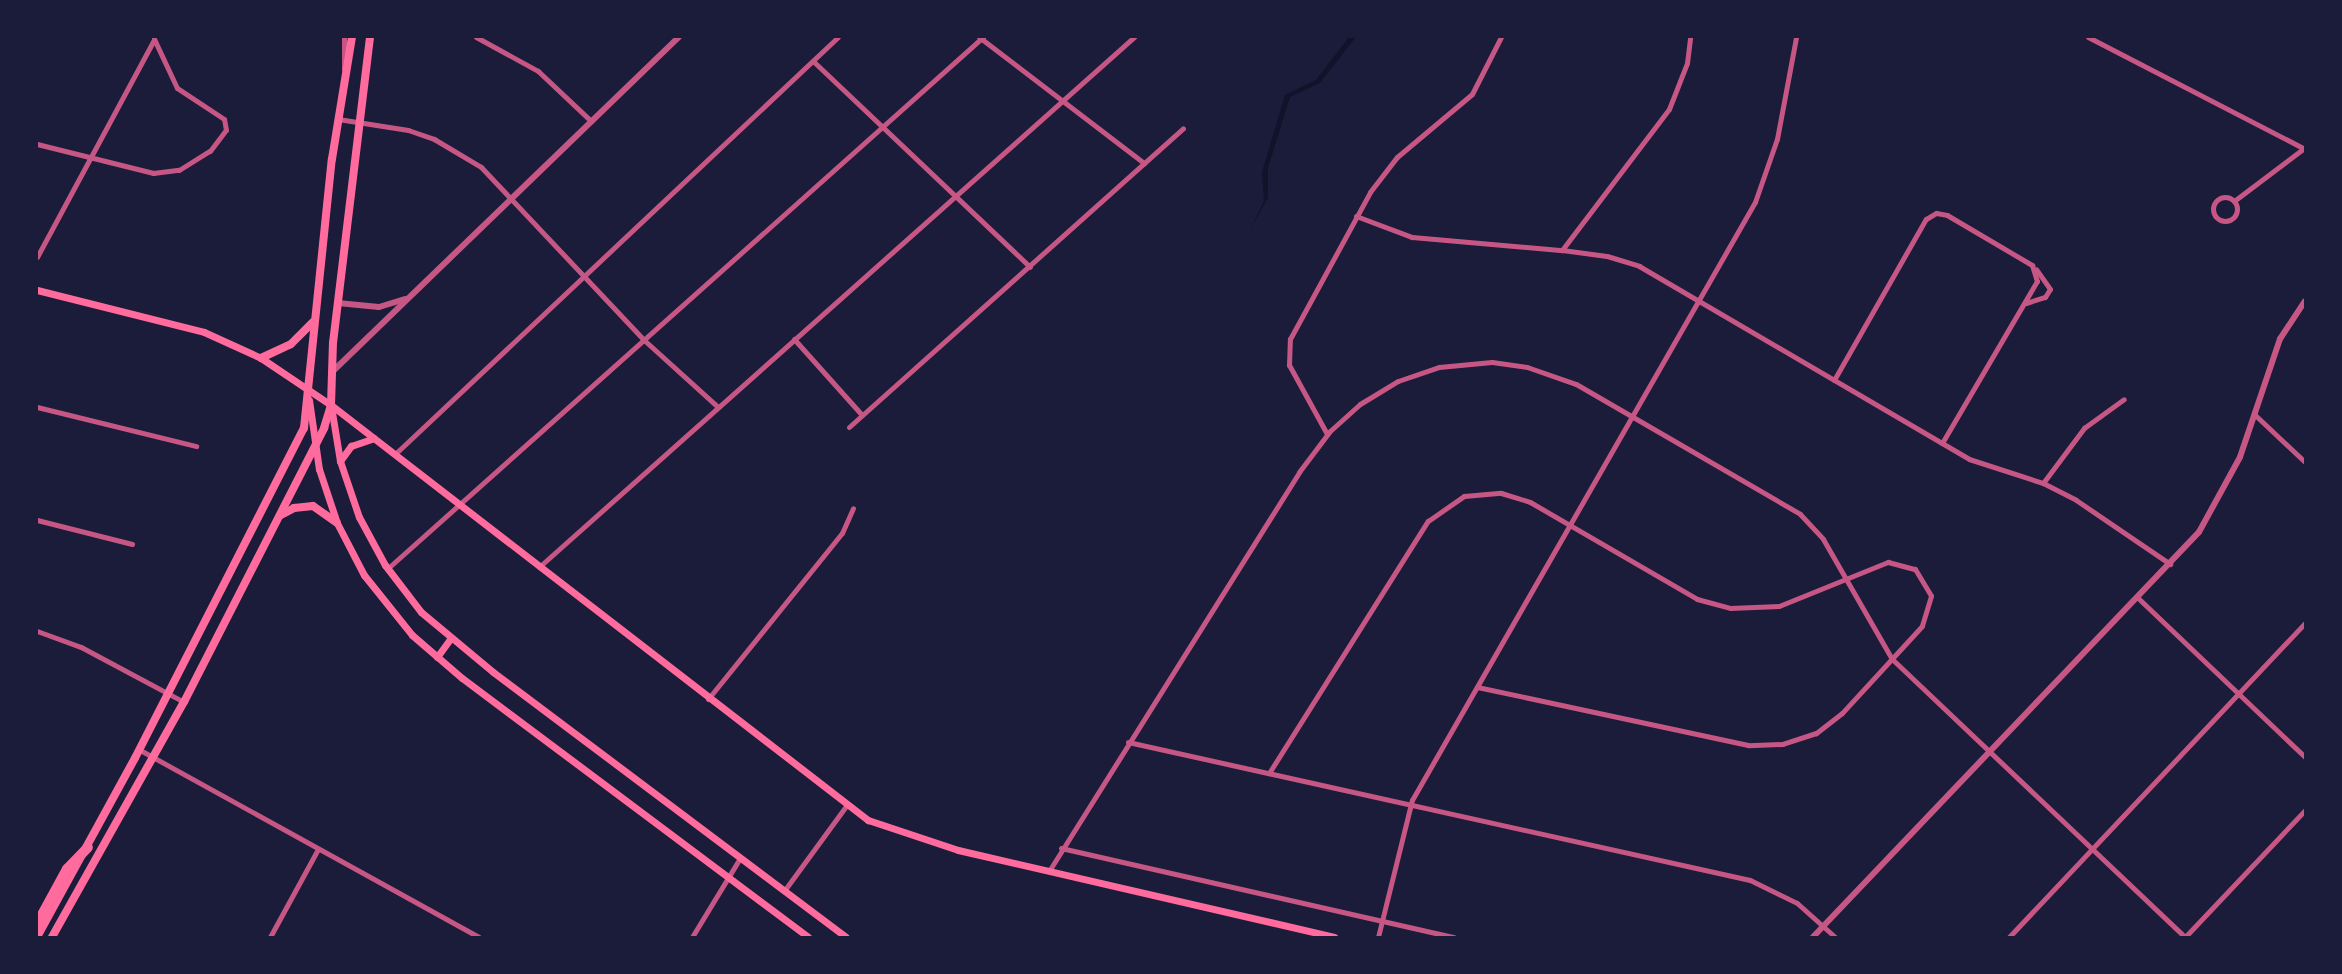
<!DOCTYPE html>
<style>
body{margin:0}
#map{position:relative;width:2342px;height:974px;overflow:hidden;background:#1b1b3a;font-family:"Fira Sans",sans-serif}
div>[style]{position:absolute}
.water>*{inset:0;background:#12122b}
.minor>*{height:5px;margin:-2.5px;padding:0 2.5px;transform-origin:2.5px;border-radius:2.5px;background:#c65784}
.minor>.ring{margin:-2.5px;padding:0;box-sizing:content-box;background:none;border:5px solid #c65784;border-radius:50%}
.tertiary>*{height:6px;margin:-3px;padding:0 3px;transform-origin:3px;border-radius:3px;background:#c65784}
.secondary>*{height:7px;margin:-3.5px;padding:0 3.5px;transform-origin:3.5px;border-radius:3.5px;background:#ff6b9d}
.primary>*{height:8px;margin:-4px;padding:0 4px;transform-origin:4px;border-radius:4px;background:#ff6b9d}
.motorway>*{height:10px;margin:-5px;padding:0 5px;transform-origin:5px;border-radius:5px;background:#ff6b9d}
span{translate:-50% -50%;white-space:nowrap;text-align:center;line-height:1.15;-webkit-text-stroke:5px #1b1b3a;paint-order:stroke}
.frame{position:absolute;inset:0;border:38px solid #1b1b3a;pointer-events:none}
</style>
<div id="map">
<div class="water">
<i style="clip-path:polygon(1349px 37px,1356px 37px,1320px 83px,1290px 97px,1268px 168px,1268px 198px,1251px 228px,1264px 201px,1262px 172px,1285px 95px,1316px 80px)"></i>
</div>
<div class="minor">
<i style="left:476px;top:37px;width:71px;rotate:28.7deg"></i>
<i style="left:538px;top:71px;width:73px;rotate:43.3deg"></i>
<i style="left:979px;top:37px;width:208px;rotate:37.4deg"></i>
<i style="left:2088px;top:37px;width:244px;rotate:27.3deg"></i>
<i style="left:813px;top:61px;width:299px;rotate:43.5deg"></i>
<i style="left:344px;top:69px;width:32px;rotate:-90deg"></i>
<i style="left:338px;top:119px;width:71px;rotate:8.9deg"></i>
<i style="left:408px;top:130px;width:28px;rotate:19deg"></i>
<i style="left:434px;top:139px;width:55px;rotate:30.8deg"></i>
<i style="left:481px;top:167px;width:238px;rotate:46.7deg"></i>
<i style="left:644px;top:340px;width:100px;rotate:42.2deg"></i>
<i style="left:37px;top:144px;width:120px;rotate:14deg"></i>
<i style="left:153px;top:173px;width:26px;rotate:-7deg"></i>
<i style="left:179px;top:170px;width:36px;rotate:-32deg"></i>
<i style="left:210px;top:151px;width:26px;rotate:-53deg"></i>
<i style="left:226px;top:130px;width:11px;rotate:-100deg"></i>
<i style="left:224px;top:119px;width:56px;rotate:-146.6deg"></i>
<i style="left:177px;top:88px;width:54px;rotate:-115.1deg"></i>
<i class="ring" style="left:2213px;top:197px;width:19px;height:19px"></i>
<i style="left:2234px;top:201px;width:88px;rotate:-37.1deg"></i>
<i style="left:1356px;top:216px;width:60px;rotate:20.6deg"></i>
<i style="left:1412px;top:237px;width:151px;rotate:5deg"></i>
<i style="left:1562px;top:250px;width:45px;rotate:7.6deg"></i>
<i style="left:1607px;top:256px;width:34px;rotate:17deg"></i>
<i style="left:1639px;top:266px;width:382px;rotate:30.3deg"></i>
<i style="left:1969px;top:459px;width:78px;rotate:18deg"></i>
<i style="left:2043px;top:483px;width:37px;rotate:27deg"></i>
<i style="left:2076px;top:500px;width:114px;rotate:34.2deg"></i>
<i style="left:1562px;top:250px;width:177px;rotate:-52.8deg"></i>
<i style="left:1669px;top:109px;width:49px;rotate:-68.6deg"></i>
<i style="left:1687px;top:63px;width:26px;rotate:-83deg"></i>
<i style="left:37px;top:257px;width:247px;rotate:-61.7deg"></i>
<i style="left:2026px;top:303px;width:20px;rotate:-18deg"></i>
<i style="left:2045px;top:297px;width:9px;rotate:-58deg"></i>
<i style="left:2050px;top:289px;width:24px;rotate:-125deg"></i>
<i style="left:794px;top:339px;width:102px;rotate:48.2deg"></i>
<i style="left:1834px;top:380px;width:185px;rotate:-60.3deg"></i>
<i style="left:1926px;top:219px;width:12px;rotate:-31deg"></i>
<i style="left:1936px;top:213px;width:11px;rotate:10deg"></i>
<i style="left:1947px;top:215px;width:99px;rotate:30.5deg"></i>
<i style="left:2032px;top:265px;width:17px;rotate:73deg"></i>
<i style="left:2037px;top:281px;width:188px;rotate:120.4deg"></i>
<i style="left:37px;top:407px;width:164px;rotate:13.8deg"></i>
<i style="left:2254px;top:414px;width:70px;rotate:43.3deg"></i>
<i style="left:849px;top:427px;width:448px;rotate:-41.8deg"></i>
<i style="left:1327px;top:434px;width:79px;rotate:-118.8deg"></i>
<i style="left:1289px;top:365px;width:26px;rotate:-88deg"></i>
<i style="left:1290px;top:339px;width:167px;rotate:-61.4deg"></i>
<i style="left:1370px;top:192px;width:44px;rotate:-52.4deg"></i>
<i style="left:1397px;top:157px;width:98px;rotate:-40deg"></i>
<i style="left:1472px;top:94px;width:64px;rotate:-63deg"></i>
<i style="left:395px;top:454px;width:608px;rotate:-43.27deg"></i>
<i style="left:2043px;top:483px;width:69px;rotate:-53.3deg"></i>
<i style="left:2084px;top:428px;width:49px;rotate:-35.9deg"></i>
<i style="left:37px;top:520px;width:98px;rotate:14.2deg"></i>
<i style="left:539px;top:567px;width:797px;rotate:-41.69deg"></i>
<i style="left:387px;top:569px;width:799px;rotate:-41.75deg"></i>
<i style="left:2138px;top:598px;width:231px;rotate:43.6deg"></i>
<i style="left:37px;top:631px;width:47px;rotate:20deg"></i>
<i style="left:81px;top:647px;width:117px;rotate:28.1deg"></i>
<i style="left:708px;top:699px;width:213px;rotate:-51.1deg"></i>
<i style="left:842px;top:533px;width:27px;rotate:-66deg"></i>
<i style="left:1128px;top:742px;width:637px;rotate:12.51deg"></i>
<i style="left:1750px;top:880px;width:52px;rotate:26.1deg"></i>
<i style="left:1797px;top:903px;width:51px;rotate:41.8deg"></i>
<i style="left:140px;top:750px;width:387px;rotate:28.9deg"></i>
<i style="left:1269px;top:773px;width:298px;rotate:-57.8deg"></i>
<i style="left:1428px;top:521px;width:44px;rotate:-34.8deg"></i>
<i style="left:1464px;top:496px;width:37px;rotate:-5deg"></i>
<i style="left:1501px;top:493px;width:30px;rotate:17deg"></i>
<i style="left:1530px;top:502px;width:193px;rotate:30.1deg"></i>
<i style="left:1697px;top:599px;width:34px;rotate:15deg"></i>
<i style="left:1730px;top:608px;width:49px;rotate:-2.3deg"></i>
<i style="left:1779px;top:606px;width:118px;rotate:-22deg"></i>
<i style="left:1888px;top:562px;width:28px;rotate:15deg"></i>
<i style="left:1915px;top:569px;width:31px;rotate:59deg"></i>
<i style="left:1931px;top:596px;width:31px;rotate:107deg"></i>
<i style="left:1922px;top:626px;width:118px;rotate:132.6deg"></i>
<i style="left:1842px;top:713px;width:33px;rotate:142deg"></i>
<i style="left:1816px;top:733px;width:35px;rotate:162deg"></i>
<i style="left:1783px;top:744px;width:35px;rotate:178deg"></i>
<i style="left:1748px;top:745px;width:277px;rotate:-167.9deg"></i>
<i style="left:1061px;top:848px;width:403px;rotate:12.8deg"></i>
<i style="left:1049px;top:871px;width:471px;rotate:-57.9deg"></i>
<i style="left:1299px;top:472px;width:51px;rotate:-52.9deg"></i>
<i style="left:1330px;top:431px;width:40px;rotate:-42deg"></i>
<i style="left:1360px;top:404px;width:44px;rotate:-31.2deg"></i>
<i style="left:1398px;top:381px;width:43px;rotate:-18.9deg"></i>
<i style="left:1439px;top:367px;width:53px;rotate:-5.4deg"></i>
<i style="left:1492px;top:362px;width:35px;rotate:8deg"></i>
<i style="left:1527px;top:367px;width:52px;rotate:19.1deg"></i>
<i style="left:1576px;top:384px;width:259px;rotate:30.1deg"></i>
<i style="left:1800px;top:514px;width:34px;rotate:47deg"></i>
<i style="left:1823px;top:539px;width:138px;rotate:60.1deg"></i>
<i style="left:1892px;top:659px;width:404px;rotate:43.5deg"></i>
<i style="left:784px;top:891px;width:105px;rotate:-53.9deg"></i>
<i style="left:270px;top:937px;width:100px;rotate:-61.4deg"></i>
<i style="left:692px;top:937px;width:92px;rotate:-58.7deg"></i>
<i style="left:1378px;top:937px;width:141px;rotate:-76.1deg"></i>
<i style="left:1412px;top:800px;width:689px;rotate:-60.16deg"></i>
<i style="left:1755px;top:202px;width:67px;rotate:-70.8deg"></i>
<i style="left:1777px;top:139px;width:104px;rotate:-79.4deg"></i>
<i style="left:2009px;top:937px;width:432px;rotate:-46.7deg"></i>
<i style="left:2185px;top:937px;width:175px;rotate:-46.6deg"></i>
</div>
<div class="tertiary">
<i style="left:338px;top:303px;width:41px;rotate:5.6deg"></i>
<i style="left:379px;top:307px;width:27px;rotate:-17deg"></i>
<i style="left:332px;top:372px;width:482px;rotate:-44deg"></i>
<i style="left:1813px;top:937px;width:559px;rotate:-46.38deg"></i>
<i style="left:2199px;top:532px;width:85px;rotate:-61.3deg"></i>
<i style="left:2240px;top:457px;width:125px;rotate:-71.3deg"></i>
<i style="left:2280px;top:339px;width:45px;rotate:-56.7deg"></i>
</div>
<div class="secondary">
<i style="left:37px;top:290px;width:172px;rotate:14.1deg"></i>
<i style="left:204px;top:332px;width:63px;rotate:24.5deg"></i>
<i style="left:261px;top:358px;width:84px;rotate:33.9deg"></i>
<i style="left:331px;top:405px;width:679px;rotate:37.7deg"></i>
<i style="left:868px;top:820px;width:95px;rotate:18.4deg"></i>
<i style="left:958px;top:850px;width:386px;rotate:13deg"></i>
<i style="left:309px;top:400px;width:70px;rotate:81.8deg"></i>
<i style="left:319px;top:469px;width:57px;rotate:71.6deg"></i>
<i style="left:337px;top:523px;width:59px;rotate:62.6deg"></i>
<i style="left:364px;top:575px;width:77px;rotate:51.3deg"></i>
<i style="left:412px;top:635px;width:66px;rotate:40.7deg"></i>
<i style="left:462px;top:678px;width:432px;rotate:36.8deg"></i>
<i style="left:331px;top:406px;width:56px;rotate:80.7deg"></i>
<i style="left:340px;top:461px;width:59px;rotate:71.3deg"></i>
<i style="left:359px;top:517px;width:55px;rotate:61.6deg"></i>
<i style="left:385px;top:565px;width:59px;rotate:52.5deg"></i>
<i style="left:421px;top:612px;width:94px;rotate:39.8deg"></i>
<i style="left:493px;top:672px;width:441px;rotate:36.9deg"></i>
<i style="left:340px;top:461px;width:19px;rotate:-54deg"></i>
<i style="left:351px;top:446px;width:24px;rotate:-19deg"></i>
<i style="left:437px;top:657px;width:22px;rotate:-54deg"></i>
</div>
<div class="primary">
<i style="left:261px;top:358px;width:33px;rotate:-25deg"></i>
<i style="left:291px;top:344px;width:31px;rotate:-45deg"></i>
<i style="left:281px;top:515px;width:15px;rotate:-28deg"></i>
<i style="left:294px;top:508px;width:19px;rotate:-6deg"></i>
<i style="left:313px;top:506px;width:29px;rotate:35deg"></i>
<i style="left:37px;top:937px;width:204px;rotate:-61.3deg"></i>
<i style="left:135px;top:758px;width:371px;rotate:-62.9deg"></i>
<i style="left:304px;top:428px;width:270px;rotate:-84.1deg"></i>
<i style="left:332px;top:159px;width:124px;rotate:-80.7deg"></i>
<i style="left:52px;top:937px;width:270px;rotate:-60.7deg"></i>
<i style="left:184px;top:702px;width:308px;rotate:-62.9deg"></i>
<i style="left:324px;top:428px;width:24px;rotate:-73deg"></i>
<i style="left:331px;top:405px;width:62px;rotate:-88.2deg"></i>
<i style="left:333px;top:343px;width:308px;rotate:-83.1deg"></i>
</div>
<div class="motorway">
<i style="left:37px;top:924px;width:63px;rotate:-61.4deg"></i>
<i style="left:67px;top:869px;width:30px;rotate:-46deg"></i>
</div>
<div class="frame"></div>
</div>
